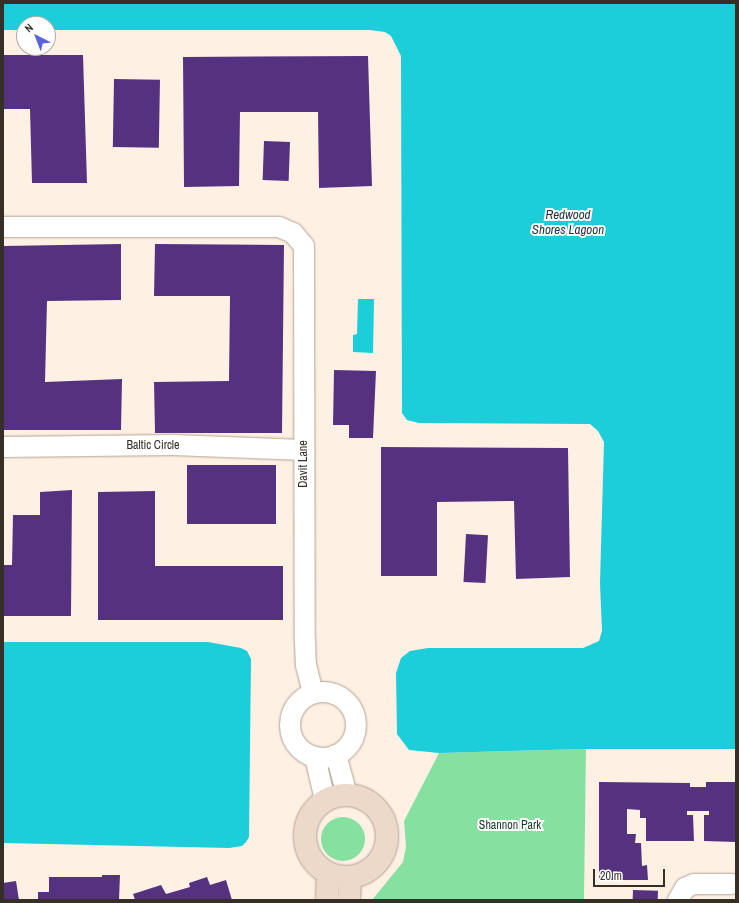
<!DOCTYPE html>
<style>
body{margin:0}
#map{position:relative;width:739px;height:903px;overflow:hidden;background:#fef1e4;font-family:"Archivo Narrow",sans-serif}
div>[style]{position:absolute}
.green>*{inset:0;background:#86e1a1}
.round{border-radius:50%}
.water>*{inset:0;background:#1ccdda}
.building>*{inset:0;background:#553180;transform-origin:0 0}
.roads{filter:drop-shadow(0 0 1px #b2a394) drop-shadow(0 0 1px #b2a394)}
.street>*{height:20px;margin:-10px;padding:0 10px;transform-origin:10px;border-radius:10px;background:#fff}
.street>.ring{margin:-10px;padding:0;box-sizing:content-box;background:none;border:20px solid #fff;border-radius:50%}
.secondary>*{height:22px;margin:-11px;padding:0 11px;transform-origin:11px;border-radius:11px;background:#ecd9ca}
.secondary>.ring{margin:-11px;padding:0;box-sizing:content-box;background:none;border:22px solid #ecd9ca;border-radius:50%}
span{translate:-50% -50%;white-space:nowrap;text-align:center;line-height:1.15;-webkit-text-stroke:4px #fff;paint-order:stroke}
.street-label{font-size:12px;color:#352f28}
.park-label{font-size:12px;color:#153c23}
.water-label{font-size:13px;color:#1b3436;font-style:italic}
.frame{position:absolute;inset:0;border:4px solid #352f28;pointer-events:none}
.north{position:absolute;left:16px;top:16px;width:40px;height:40px;box-sizing:border-box;background:#fff;border:1px solid #aeaca9;border-radius:50%;rotate:318deg;font-size:11px;font-weight:700;line-height:16px;text-align:center;color:#352f28}
.north::after{content:'';display:block;margin:auto;width:14px;height:18px;background:#5764db;clip-path:polygon(50% 0,100% 100%,50% 72%,0 100%)}
.scale{position:absolute;left:593px;top:869px;width:72px;height:18px;box-sizing:border-box;border:2px solid #352f28;border-top:0;padding-left:5px;font-size:12px;line-height:14px;white-space:nowrap;color:#352f28;-webkit-text-stroke:3px #fff;paint-order:stroke}
</style>
<div id="map">
<div class="green">
<i style="clip-path:polygon(586px 749px,584px 900px,372px 900px,403px 862px,406px 847px,404px 821px,439px 753px)"></i>
<i class="round" style="left:321px;top:817px;width:44px;height:44px"></i>
</div>
<div class="water">
<i style="clip-path:polygon(3px 3px,736px 3px,736px 749px,586px 749px,439px 753px,409px 750px,397px 734px,396px 673px,401px 658px,410px 651px,428px 648px,583px 648px,599px 641px,602px 631px,600px 583px,604px 442px,598px 431px,590px 424px,419px 423px,407px 420px,402px 413px,401px 56px,391px 36px,385px 32px,370px 30px,48px 30px,48px 24px,24px 24px,24px 30px,3px 30px)"></i>
<i style="clip-path:polygon(358px 299px,374px 299px,373px 353px,353px 352px,353px 335px,357px 334px)"></i>
<i style="clip-path:polygon(3px 642px,208px 642px,241px 648px,247px 651px,251px 659px,249px 837px,246px 842px,242px 846px,229px 848px,3px 843px)"></i>
</div>
<div class="building">
<i style="clip-path:polygon(3px 55px,83px 55px,87px 183px,32px 183px,30px 109px,3px 109px)"></i>
<i style="clip-path:polygon(368px 56px,372px 186px,319px 188px,318px 112px,240px 112px,239px 186px,184px 187px,183px 57px)"></i>
<i style="left:114px;top:79px;width:46px;height:68px;rotate:1deg"></i>
<i style="left:264px;top:141px;width:26px;height:39px;rotate:2deg"></i>
<i style="clip-path:polygon(121px 244px,121px 300px,47px 301px,45px 382px,122px 379px,121px 430px,3px 430px,3px 246px)"></i>
<i style="clip-path:polygon(155px 244px,284px 245px,282px 433px,155px 433px,154px 382px,229px 381px,230px 296px,154px 296px)"></i>
<i style="clip-path:polygon(334px 370px,376px 371px,373px 438px,349px 438px,349px 425px,333px 425px)"></i>
<i style="clip-path:polygon(381px 447px,568px 448px,570px 577px,516px 579px,514px 501px,437px 502px,437px 576px,381px 576px)"></i>
<i style="left:187px;top:465px;width:89px;height:59px"></i>
<i style="clip-path:polygon(72px 490px,71px 616px,3px 616px,3px 565px,12px 565px,13px 515px,40px 515px,40px 492px)"></i>
<i style="clip-path:polygon(155px 491px,155px 566px,283px 566px,283px 620px,98px 620px,98px 492px)"></i>
<i style="left:466px;top:534px;width:22px;height:48px;rotate:3deg"></i>
<i style="clip-path:polygon(599px 782px,690px 783px,690px 787px,706px 787px,706px 782px,736px 782px,736px 842px,704px 841px,704px 815px,709px 815px,709px 811px,687px 811px,687px 815px,693px 815px,694px 841px,646px 841px,646px 818px,640px 818px,640px 810px,627px 809px,627px 834px,636px 834px,635px 843px,641px 843px,642px 866px,647px 865px,648px 880px,599px 880px)"></i>
<i style="clip-path:polygon(102px 875px,120px 875px,119px 900px,38px 900px,38px 892px,49px 892px,49px 877px,102px 877px)"></i>
<i style="clip-path:polygon(207px 877px,210px 885px,226px 880px,232px 900px,135px 900px,133px 894px,161px 885px,166px 894px,190px 887px,189px 883px)"></i>
<i style="clip-path:polygon(16px 881px,19px 900px,3px 900px,3px 883px)"></i>
<i style="left:633px;top:890px;width:25px;height:10px;rotate:2deg"></i>
</div>
<div class="roads">
<div class="street">
<i style="left:3px;top:227px;width:276px"></i>
<i style="left:279px;top:227px;width:15px;rotate:23deg"></i>
<i style="left:293px;top:233px;width:17px;rotate:50deg"></i>
<i style="left:304px;top:246px;width:395px;rotate:89.9deg"></i>
<i style="left:305px;top:641px;width:24px;rotate:88deg"></i>
<i style="left:306px;top:665px;width:29px;rotate:76deg"></i>
<i style="left:3px;top:447px;width:170px;rotate:-0.7deg"></i>
<i style="left:173px;top:445px;width:131px;rotate:2.2deg"></i>
<i class="ring" style="left:290px;top:692px;width:46px;height:46px"></i>
<i style="left:336px;top:755px;width:41px;rotate:74.6deg"></i>
<i style="left:315px;top:757px;width:44px;rotate:76.9deg"></i>
<i style="left:678px;top:900px;width:14px;rotate:-60deg"></i>
<i style="left:685px;top:888px;width:10px;rotate:-24deg"></i>
<i style="left:694px;top:884px;width:38px"></i>
</div>
<div class="secondary">
<i class="ring" style="left:305px;top:795px;width:60px;height:60px"></i>
<i style="left:327px;top:900px;width:26px;rotate:-88deg"></i>
<i style="left:349px;top:900px;width:22px;rotate:-87deg"></i>
</div>
</div>
<div class="street-label">
<span style="left:153px;top:446px">Baltic Circle</span>
<span style="left:304px;top:464px;rotate:-90deg">Davit Lane</span>
</div>
<div class="park-label">
<span style="left:510px;top:826px">Shannon Park</span>
</div>
<div class="water-label">
<span style="left:568px;top:223px">Redwood<br>Shores Lagoon</span>
</div>
<div class="frame"></div>
<div class="north">N</div>
<div class="scale">20 m</div>
</div>
